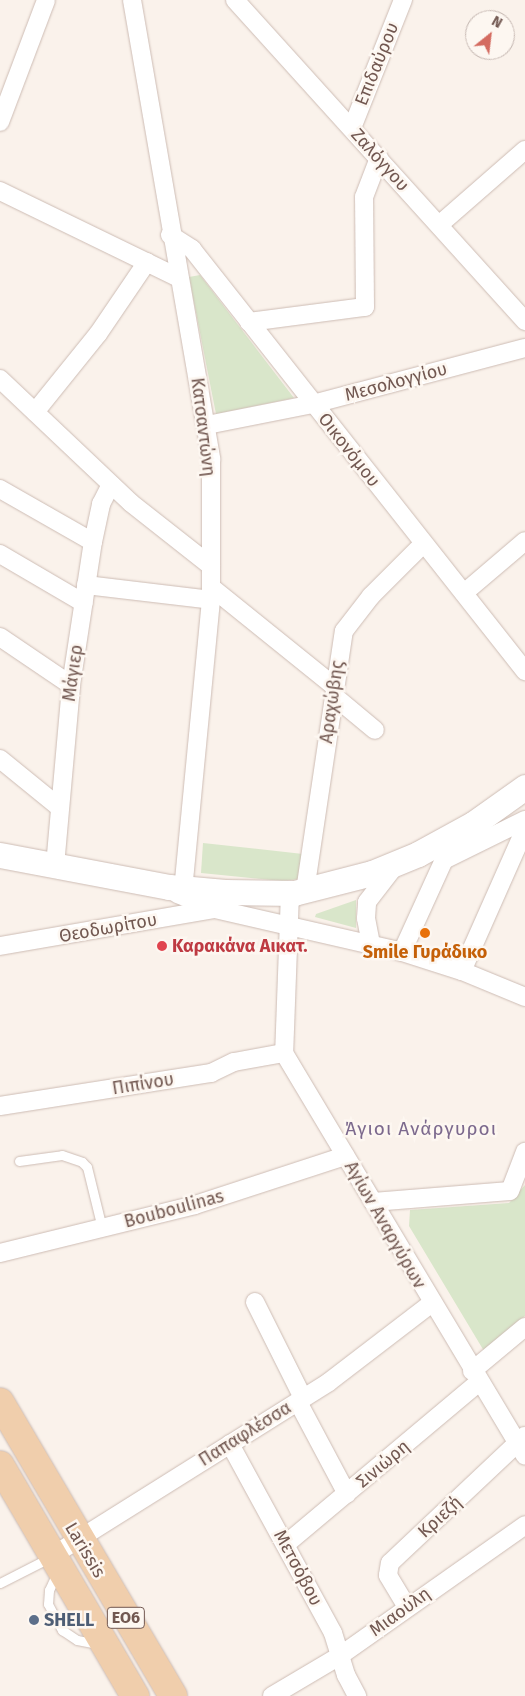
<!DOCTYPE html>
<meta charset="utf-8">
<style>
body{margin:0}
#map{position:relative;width:525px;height:1696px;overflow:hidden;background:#faf2eb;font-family:"Fira Sans",sans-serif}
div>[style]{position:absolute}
.green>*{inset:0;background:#d9e6ca}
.roads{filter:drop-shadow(0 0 1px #cdbcb4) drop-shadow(0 0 1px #cdbcb4)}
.lane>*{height:9px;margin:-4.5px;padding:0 4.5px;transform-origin:4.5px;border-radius:4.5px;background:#fff}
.street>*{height:18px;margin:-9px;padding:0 9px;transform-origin:9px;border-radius:9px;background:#fff}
.secondary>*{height:25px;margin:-12.5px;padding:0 12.5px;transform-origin:12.5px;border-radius:12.5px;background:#fff}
.primary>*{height:28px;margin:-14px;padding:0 14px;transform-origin:14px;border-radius:14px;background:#f0ceac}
.dots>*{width:14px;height:14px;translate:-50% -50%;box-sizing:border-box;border:2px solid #fdf7f1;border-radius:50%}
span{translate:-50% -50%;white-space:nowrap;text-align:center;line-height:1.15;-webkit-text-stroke:5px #fdf7f1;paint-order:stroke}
.shield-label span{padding:1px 4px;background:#fdf7f1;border:1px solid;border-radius:4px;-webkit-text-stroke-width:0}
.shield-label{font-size:16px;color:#725851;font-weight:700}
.street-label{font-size:18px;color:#725851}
.health-label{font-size:18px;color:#be3a42;font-weight:700}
.left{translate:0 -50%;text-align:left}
.food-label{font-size:18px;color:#c56008;font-weight:700}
.service-label{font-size:18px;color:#4e5e75;font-weight:700}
.neighbourhood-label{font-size:19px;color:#7c698d;letter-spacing:1px}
.north{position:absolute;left:465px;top:10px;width:50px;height:50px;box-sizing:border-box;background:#fdf7f1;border:1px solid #c5b7b1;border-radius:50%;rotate:29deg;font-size:14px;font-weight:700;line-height:20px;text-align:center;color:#725851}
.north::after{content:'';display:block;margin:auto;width:18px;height:22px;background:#d46b60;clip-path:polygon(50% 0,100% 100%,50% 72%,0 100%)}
</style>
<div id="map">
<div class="green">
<i style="clip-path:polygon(200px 275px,294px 398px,216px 414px,189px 277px)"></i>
<i style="clip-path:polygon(203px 843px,303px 854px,300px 879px,282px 881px,201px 873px)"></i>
<i style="clip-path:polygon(356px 900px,356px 928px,315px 917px,316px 914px)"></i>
<i style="clip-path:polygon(525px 1185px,525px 1316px,484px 1351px,409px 1226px,410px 1210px,509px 1203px)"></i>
</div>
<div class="roads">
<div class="lane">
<i style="left:19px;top:1161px;width:43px;rotate:-7.9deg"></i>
<i style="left:62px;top:1155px;width:21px;rotate:19deg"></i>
<i style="left:82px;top:1162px;width:7px;rotate:45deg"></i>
<i style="left:87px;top:1167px;width:63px;rotate:76.2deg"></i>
<i style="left:57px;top:1573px;width:19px;rotate:115deg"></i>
<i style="left:49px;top:1590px;width:14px;rotate:94deg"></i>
<i style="left:48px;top:1604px;width:30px;rotate:62deg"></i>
<i style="left:62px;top:1630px;width:18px;rotate:34deg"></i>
<i style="left:77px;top:1640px;width:21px;rotate:11deg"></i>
<i style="left:0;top:1583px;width:57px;rotate:-27deg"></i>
</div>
<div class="street">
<i style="left:132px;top:0;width:466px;rotate:80.2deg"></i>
<i style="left:211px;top:459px;width:141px;rotate:90deg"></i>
<i style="left:211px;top:600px;width:290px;rotate:95.5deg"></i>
<i style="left:235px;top:0;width:433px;rotate:47.9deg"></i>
<i style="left:0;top:122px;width:130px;rotate:-69.3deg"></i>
<i style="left:352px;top:128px;width:138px;rotate:-68.3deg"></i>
<i style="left:0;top:191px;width:197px;rotate:25.9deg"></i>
<i style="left:439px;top:225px;width:114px;rotate:-41.1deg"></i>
<i style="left:170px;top:235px;width:26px;rotate:32deg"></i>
<i style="left:192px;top:249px;width:538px;rotate:51.72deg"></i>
<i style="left:249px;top:322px;width:117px;rotate:-7.4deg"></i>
<i style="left:365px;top:307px;width:110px;rotate:-90.5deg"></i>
<i style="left:364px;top:197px;width:42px;rotate:-69deg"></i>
<i style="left:0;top:379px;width:180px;rotate:43.4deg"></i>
<i style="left:131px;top:503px;width:102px;rotate:38.2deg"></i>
<i style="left:35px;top:412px;width:100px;rotate:-51.1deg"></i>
<i style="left:98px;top:334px;width:87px;rotate:-55.8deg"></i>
<i style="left:207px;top:425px;width:108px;rotate:-11.2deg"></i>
<i style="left:313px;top:404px;width:219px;rotate:-14.8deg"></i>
<i style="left:0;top:489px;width:107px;rotate:29.7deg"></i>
<i style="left:0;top:554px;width:97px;rotate:30.3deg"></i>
<i style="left:86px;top:585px;width:126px;rotate:6.8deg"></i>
<i style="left:211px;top:587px;width:159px;rotate:38.9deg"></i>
<i style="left:464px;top:593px;width:80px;rotate:-40.4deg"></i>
<i style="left:0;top:637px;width:86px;rotate:34.1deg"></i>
<i style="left:334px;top:696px;width:53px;rotate:39.7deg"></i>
<i style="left:0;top:759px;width:76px;rotate:39.1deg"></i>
<i style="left:55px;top:866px;width:182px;rotate:-84.9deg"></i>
<i style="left:71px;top:685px;width:145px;rotate:-81.3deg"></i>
<i style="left:93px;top:542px;width:39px;rotate:-78deg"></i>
<i style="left:101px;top:504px;width:22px;rotate:-63deg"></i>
<i style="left:305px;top:891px;width:263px;rotate:-81.5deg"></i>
<i style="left:344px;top:631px;width:44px;rotate:-52.4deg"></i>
<i style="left:371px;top:596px;width:74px;rotate:-45deg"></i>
<i style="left:290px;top:893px;width:160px;rotate:92.1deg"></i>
<i style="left:284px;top:1053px;width:469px;rotate:59.1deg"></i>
<i style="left:177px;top:894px;width:41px;rotate:21.5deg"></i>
<i style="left:215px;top:909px;width:192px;rotate:12.9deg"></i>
<i style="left:402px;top:952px;width:63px;rotate:17.6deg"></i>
<i style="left:462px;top:971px;width:68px;rotate:22.4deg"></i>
<i style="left:371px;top:944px;width:26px;rotate:-101deg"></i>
<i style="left:366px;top:918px;width:16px;rotate:-86deg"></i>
<i style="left:367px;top:902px;width:44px;rotate:-52.4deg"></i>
<i style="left:0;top:946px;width:218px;rotate:-9.8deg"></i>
<i style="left:402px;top:952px;width:101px;rotate:-65.5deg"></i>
<i style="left:444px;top:860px;width:90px;rotate:-26.3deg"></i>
<i style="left:462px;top:971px;width:155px;rotate:-66.1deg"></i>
<i style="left:0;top:1106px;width:214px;rotate:-8.9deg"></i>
<i style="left:211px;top:1073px;width:25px;rotate:-26deg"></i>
<i style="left:234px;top:1062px;width:51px;rotate:-10.2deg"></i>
<i style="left:373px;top:1202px;width:137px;rotate:-4.6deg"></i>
<i style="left:510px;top:1191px;width:42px;rotate:-69deg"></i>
<i style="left:0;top:1253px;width:201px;rotate:-13.8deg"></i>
<i style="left:195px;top:1205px;width:158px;rotate:-18.1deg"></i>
<i style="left:255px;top:1302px;width:107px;rotate:63.4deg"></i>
<i style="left:472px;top:1371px;width:69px;rotate:-39.7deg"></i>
<i style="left:298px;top:1402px;width:104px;rotate:62deg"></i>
<i style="left:230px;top:1444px;width:215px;rotate:61.4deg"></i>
<i style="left:333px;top:1633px;width:44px;rotate:72.8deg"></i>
<i style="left:346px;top:1675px;width:24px;rotate:62deg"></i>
<i style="left:286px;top:1544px;width:252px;rotate:-40deg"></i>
<i style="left:52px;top:1556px;width:327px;rotate:-32.1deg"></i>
<i style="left:329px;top:1382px;width:130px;rotate:-37.5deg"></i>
<i style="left:407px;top:1607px;width:37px;rotate:-121deg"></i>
<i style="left:388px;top:1575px;width:12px;rotate:-81deg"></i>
<i style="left:390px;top:1563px;width:185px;rotate:-43.3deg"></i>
<i style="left:272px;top:1696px;width:80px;rotate:-30.7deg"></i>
<i style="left:341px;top:1655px;width:225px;rotate:-35.2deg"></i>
</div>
<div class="secondary">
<i style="left:0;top:855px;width:172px;rotate:10.7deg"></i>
<i style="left:169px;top:887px;width:56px;rotate:5.1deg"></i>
<i style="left:225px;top:892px;width:69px;rotate:0.8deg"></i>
<i style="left:294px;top:893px;width:81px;rotate:-14.4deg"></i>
<i style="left:372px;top:873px;width:50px;rotate:-22.4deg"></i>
<i style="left:418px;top:854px;width:63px;rotate:-28.6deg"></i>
<i style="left:473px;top:824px;width:64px;rotate:-35.4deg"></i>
</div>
<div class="primary">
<i style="left:0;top:1402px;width:341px;rotate:59.5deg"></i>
<i style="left:0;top:1465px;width:268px;rotate:59.7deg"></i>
</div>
</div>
<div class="dots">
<i style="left:425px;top:933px;background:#e8710a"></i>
<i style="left:162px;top:946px;background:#e0444e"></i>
<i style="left:34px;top:1620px;background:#5c6f8a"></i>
</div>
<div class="shield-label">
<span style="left:126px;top:1618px">ΕΟ6</span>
</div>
<div class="street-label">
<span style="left:377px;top:64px;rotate:-68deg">Επιδαύρου</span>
<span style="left:380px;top:160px;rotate:48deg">Ζαλόγγου</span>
<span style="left:396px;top:382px;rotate:-15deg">Μεσολογγίου</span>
<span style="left:203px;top:427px;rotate:83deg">Κατσαντώνη</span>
<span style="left:349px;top:450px;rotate:52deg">Οικονόμου</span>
<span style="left:73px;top:673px;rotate:-82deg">Μάγιερ</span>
<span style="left:332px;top:702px;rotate:-82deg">Αραχώβης</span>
<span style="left:108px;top:928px;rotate:-10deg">Θεοδωρίτου</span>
<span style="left:143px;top:1084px;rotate:-9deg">Πιπίνου</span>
<span style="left:174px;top:1209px;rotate:-15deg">Bouboulinas</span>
<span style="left:385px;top:1225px;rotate:60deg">Αγίων Αναργύρων</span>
<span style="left:245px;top:1434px;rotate:-32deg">Παπαφλέσσα</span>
<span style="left:383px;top:1464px;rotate:-40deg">Σινιώρη</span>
<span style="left:440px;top:1517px;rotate:-43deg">Κριεζή</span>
<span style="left:85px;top:1550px;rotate:59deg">Larissis</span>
<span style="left:298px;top:1568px;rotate:62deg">Μετσόβου</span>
<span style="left:400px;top:1612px;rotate:-36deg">Μιαούλη</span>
</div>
<div class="health-label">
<span class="left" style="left:172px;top:946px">Καρακάνα Αικατ.</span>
</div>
<div class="food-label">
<span style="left:425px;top:952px">Smile Γυράδικο</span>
</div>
<div class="service-label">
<span class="left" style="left:44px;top:1620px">SHELL</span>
</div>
<div class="neighbourhood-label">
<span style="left:421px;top:1129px">Άγιοι Ανάργυροι</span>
</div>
<div class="north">N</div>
</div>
